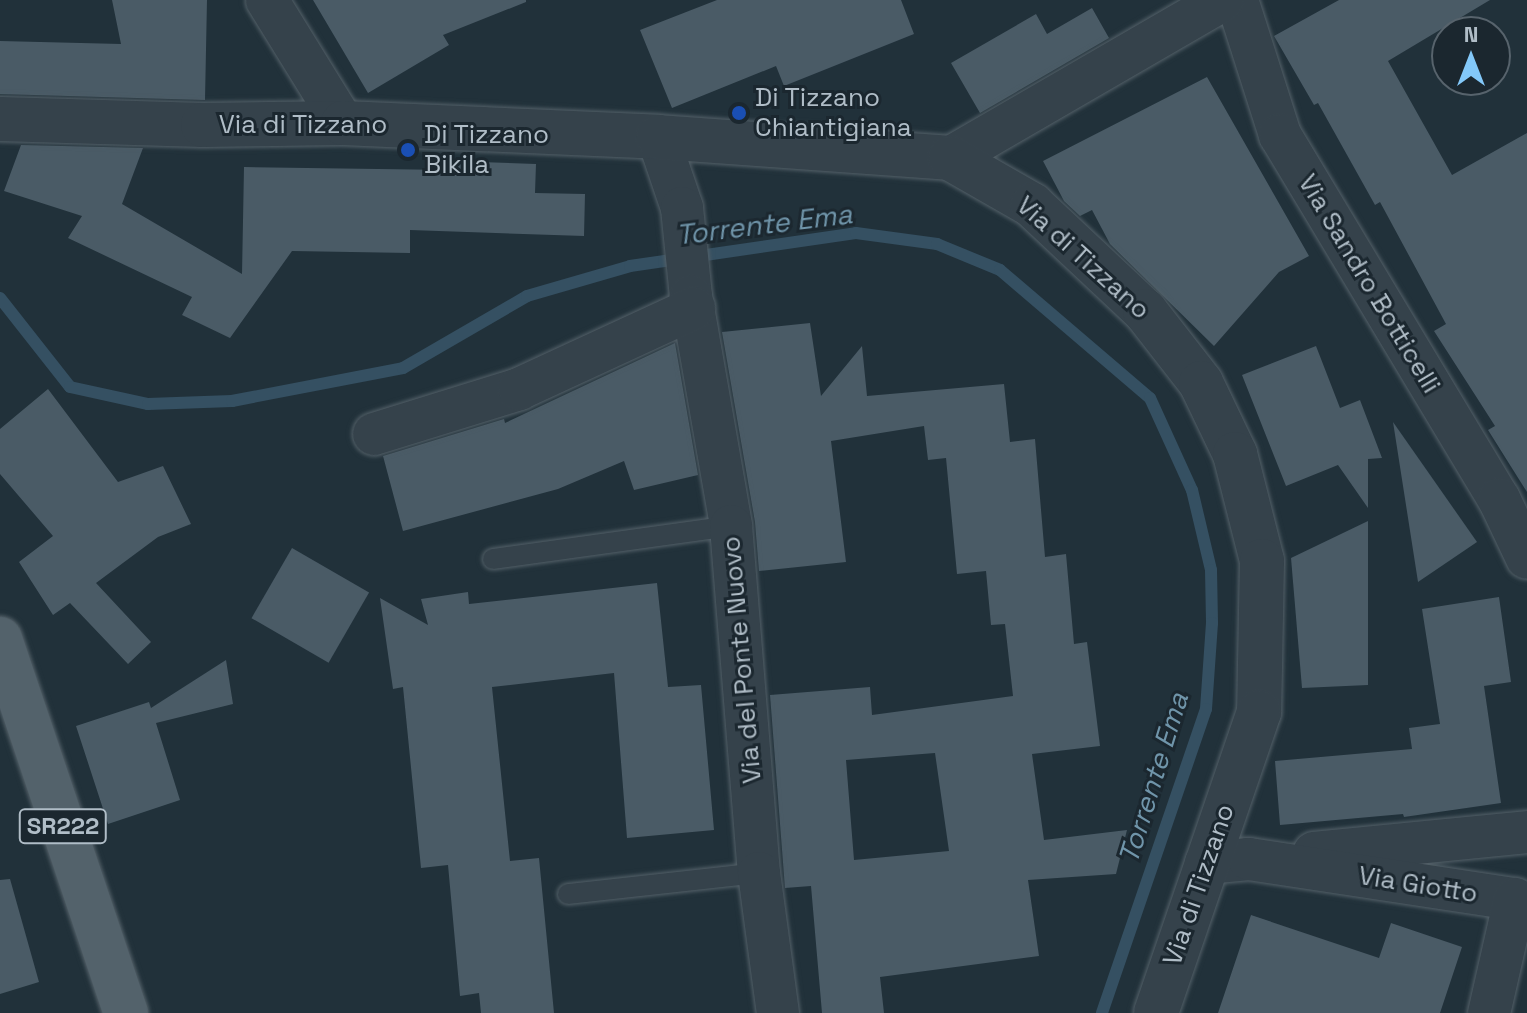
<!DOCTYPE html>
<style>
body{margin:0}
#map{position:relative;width:1527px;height:1013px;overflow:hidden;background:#21313a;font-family:"Space Grotesk",sans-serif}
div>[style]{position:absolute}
.stream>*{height:12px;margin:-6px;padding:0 6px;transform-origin:6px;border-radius:6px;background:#355062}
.building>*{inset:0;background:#4a5b66;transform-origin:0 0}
.roads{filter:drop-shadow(0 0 2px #536068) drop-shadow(0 0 2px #536068)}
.service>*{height:20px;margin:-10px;padding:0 10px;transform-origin:10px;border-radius:10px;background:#35424b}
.minor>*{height:42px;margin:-21px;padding:0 21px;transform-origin:21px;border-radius:21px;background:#35424b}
.tertiary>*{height:44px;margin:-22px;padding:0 22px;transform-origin:22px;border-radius:22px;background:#35424b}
.primary>*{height:44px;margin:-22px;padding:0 22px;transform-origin:22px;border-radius:22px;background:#53626b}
.dots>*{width:22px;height:22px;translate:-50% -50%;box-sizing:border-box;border:4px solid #1b272f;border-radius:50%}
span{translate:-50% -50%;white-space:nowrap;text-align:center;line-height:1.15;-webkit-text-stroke:6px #1b272f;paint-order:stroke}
.shield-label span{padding:2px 6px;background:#1b272f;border:2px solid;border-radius:6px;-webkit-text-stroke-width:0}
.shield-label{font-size:24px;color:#b0bdc7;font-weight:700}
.poi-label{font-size:26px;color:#b0bdc7}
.left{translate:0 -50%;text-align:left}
.street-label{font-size:26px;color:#b0bdc7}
.water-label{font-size:28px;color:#7095aa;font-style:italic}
.north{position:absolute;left:1431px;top:16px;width:80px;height:80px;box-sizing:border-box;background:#1b272f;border:2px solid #57636c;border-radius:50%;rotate:0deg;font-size:22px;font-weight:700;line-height:32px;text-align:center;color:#b0bdc7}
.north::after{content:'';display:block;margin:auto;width:28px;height:36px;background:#83c8f9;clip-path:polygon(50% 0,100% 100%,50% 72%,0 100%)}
</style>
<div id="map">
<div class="stream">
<i style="left:0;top:298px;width:113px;rotate:51.8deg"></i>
<i style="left:70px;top:387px;width:80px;rotate:12.3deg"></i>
<i style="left:148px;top:404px;width:84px;rotate:-2deg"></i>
<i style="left:232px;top:401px;width:174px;rotate:-10.9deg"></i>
<i style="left:403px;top:368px;width:143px;rotate:-30.1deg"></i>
<i style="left:527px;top:296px;width:107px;rotate:-16.2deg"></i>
<i style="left:630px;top:266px;width:228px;rotate:-8.3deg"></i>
<i style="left:856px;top:233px;width:82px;rotate:7.7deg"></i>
<i style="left:937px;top:244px;width:68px;rotate:22.4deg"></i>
<i style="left:1000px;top:270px;width:197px;rotate:40.5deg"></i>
<i style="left:1150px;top:398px;width:101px;rotate:65.5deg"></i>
<i style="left:1192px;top:490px;width:82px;rotate:76.6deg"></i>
<i style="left:1211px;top:570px;width:53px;rotate:88.9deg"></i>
<i style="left:1212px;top:623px;width:86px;rotate:94deg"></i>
<i style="left:1206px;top:709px;width:321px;rotate:108.9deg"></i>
</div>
<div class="building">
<i style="clip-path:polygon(112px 0,207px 0,205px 100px,0 94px,0 41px,121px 44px)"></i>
<i style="clip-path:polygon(313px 0,526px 0,526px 2px,443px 35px,449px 45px,368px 93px)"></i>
<i style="clip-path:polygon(717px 0,901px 0,914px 34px,784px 86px,776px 66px,672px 108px,640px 30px)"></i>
<i style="clip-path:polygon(1339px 0,1490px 0,1388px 61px,1452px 175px,1527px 133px,1527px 492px,1488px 430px,1495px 426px,1434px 331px,1446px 324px,1380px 202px,1375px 205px,1318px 103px,1314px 105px,1274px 36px)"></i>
<i style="clip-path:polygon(1092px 8px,1109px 38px,980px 113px,951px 63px,1036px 14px,1047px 34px)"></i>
<i style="clip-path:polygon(1207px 77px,1309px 256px,1279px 272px,1214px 346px,1110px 244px,1092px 210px,1080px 216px,1064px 201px,1043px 161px)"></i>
<i style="clip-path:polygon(21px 145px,143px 148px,122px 204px,242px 274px,244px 167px,449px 170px,449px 161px,536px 164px,535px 193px,585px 194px,584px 236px,410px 230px,410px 253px,292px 251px,230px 338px,182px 315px,192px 297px,68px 238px,82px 216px,4px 191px)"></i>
<i style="clip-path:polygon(evenodd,810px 323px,821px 396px,862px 346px,867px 396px,1004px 384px,1010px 442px,1035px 439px,1045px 557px,1066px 554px,1074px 644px,1087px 642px,1100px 746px,1032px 754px,1044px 840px,1127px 830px,1116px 874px,1028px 880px,1039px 956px,880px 977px,884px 1013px,822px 1013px,811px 886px,785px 888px,770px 695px,870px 687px,872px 715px,1013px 696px,1005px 624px,991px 625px,986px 571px,957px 574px,946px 458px,928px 460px,924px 426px,831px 441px,846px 562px,759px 571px,755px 522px,722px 332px,810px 323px,935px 753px,949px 851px,854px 860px,846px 760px,935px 753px)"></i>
<i style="clip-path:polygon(675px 343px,698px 475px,634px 490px,624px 461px,558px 489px,403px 531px,383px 456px,504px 419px,505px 423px)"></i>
<i style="clip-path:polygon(1316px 346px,1340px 408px,1360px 400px,1382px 458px,1368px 459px,1368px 508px,1338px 465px,1286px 486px,1242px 375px)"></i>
<i style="clip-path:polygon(48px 389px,118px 482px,163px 466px,191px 524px,158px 537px,96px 583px,151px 642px,128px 664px,70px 603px,53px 615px,19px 562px,53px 536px,0 474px,0 429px)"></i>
<i style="clip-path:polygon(1393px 422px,1477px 542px,1418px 582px)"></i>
<i style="clip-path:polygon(1368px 521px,1368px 685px,1302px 688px,1291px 558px)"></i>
<i style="left:292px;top:548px;width:89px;height:81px;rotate:30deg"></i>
<i style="clip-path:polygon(657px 583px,668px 687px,701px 685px,714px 830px,627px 838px,614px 673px,492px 687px,510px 861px,539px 858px,554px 1013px,481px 1013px,479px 993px,460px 996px,448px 865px,421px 868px,403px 687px,393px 689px,380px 598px,428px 625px,421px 599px,468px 592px,469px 604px)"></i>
<i style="clip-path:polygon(1499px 597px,1511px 682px,1484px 686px,1501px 803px,1404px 817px,1403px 814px,1280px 825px,1275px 761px,1412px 749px,1409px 728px,1440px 724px,1422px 609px)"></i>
<i style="clip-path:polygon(226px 660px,233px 704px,156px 723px,180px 800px,108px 824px,76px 726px,149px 702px,151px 708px)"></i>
<i style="clip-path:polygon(10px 879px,39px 982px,0 994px,0 880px)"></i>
<i style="clip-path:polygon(1251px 915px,1379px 958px,1391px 923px,1462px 947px,1440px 1013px,1218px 1013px)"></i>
</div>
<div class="roads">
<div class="service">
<i style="left:493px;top:559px;width:240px;rotate:-7.9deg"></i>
<i style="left:568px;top:894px;width:192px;rotate:-6.3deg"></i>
</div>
<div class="minor">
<i style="left:267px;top:0;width:145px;rotate:58.3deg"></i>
<i style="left:1237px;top:0;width:142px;rotate:72.3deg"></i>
<i style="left:1280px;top:135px;width:425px;rotate:59deg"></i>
<i style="left:1499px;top:499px;width:65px;rotate:64.6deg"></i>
<i style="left:658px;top:137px;width:75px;rotate:71.3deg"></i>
<i style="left:682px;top:208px;width:88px;rotate:84.2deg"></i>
<i style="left:691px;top:296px;width:233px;rotate:80.1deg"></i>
<i style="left:731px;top:526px;width:348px;rotate:85.4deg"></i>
<i style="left:759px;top:873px;width:141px;rotate:82.3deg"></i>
<i style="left:950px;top:158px;width:315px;rotate:-30.1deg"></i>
<i style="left:374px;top:434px;width:152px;rotate:-17.2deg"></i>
<i style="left:519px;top:389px;width:193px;rotate:-24.8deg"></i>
<i style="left:1314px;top:853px;width:214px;rotate:-5.6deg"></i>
<i style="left:1206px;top:863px;width:43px;rotate:-5.3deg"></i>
<i style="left:1249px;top:859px;width:269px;rotate:8.6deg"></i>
<i style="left:1515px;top:899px;width:117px;rotate:102.8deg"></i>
</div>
<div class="tertiary">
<i style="left:0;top:119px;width:203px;rotate:1.7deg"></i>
<i style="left:203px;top:125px;width:140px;rotate:-0.8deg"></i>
<i style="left:343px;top:123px;width:315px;rotate:2.5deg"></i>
<i style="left:658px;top:137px;width:293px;rotate:4.1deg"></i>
<i style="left:950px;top:158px;width:95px;rotate:29.8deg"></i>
<i style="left:1032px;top:205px;width:155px;rotate:43.2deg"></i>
<i style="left:1145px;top:311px;width:91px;rotate:52.1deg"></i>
<i style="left:1201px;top:383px;width:79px;rotate:64.4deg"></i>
<i style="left:1235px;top:454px;width:110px;rotate:75.8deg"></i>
<i style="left:1262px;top:561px;width:151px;rotate:91.1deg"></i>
<i style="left:1259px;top:712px;width:318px;rotate:108.9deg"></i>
</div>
<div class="primary">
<i style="left:0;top:639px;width:395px;rotate:71.4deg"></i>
</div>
</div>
<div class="dots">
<i style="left:739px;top:113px;background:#1a4fb4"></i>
<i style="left:408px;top:150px;background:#1a4fb4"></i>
</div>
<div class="shield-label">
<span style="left:63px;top:826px">SR222</span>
</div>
<div class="poi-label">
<span class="left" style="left:755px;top:113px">Di Tizzano<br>Chiantigiana</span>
<span class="left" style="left:424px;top:150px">Di Tizzano<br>Bikila</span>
</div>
<div class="street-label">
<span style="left:303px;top:125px">Via di Tizzano</span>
<span style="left:1083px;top:258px;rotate:42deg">Via di Tizzano</span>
<span style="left:1369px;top:284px;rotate:59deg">Via Sandro Botticelli</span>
<span style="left:742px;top:660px;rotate:-95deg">Via del Ponte Nuovo</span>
<span style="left:1199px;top:885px;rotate:-71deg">Via di Tizzano</span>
<span style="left:1418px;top:885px;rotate:9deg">Via Giotto</span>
</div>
<div class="water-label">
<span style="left:764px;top:224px;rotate:-7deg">Torrente Ema</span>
<span style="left:1153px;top:778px;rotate:-73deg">Torrente Ema</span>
</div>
<div class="north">N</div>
</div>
